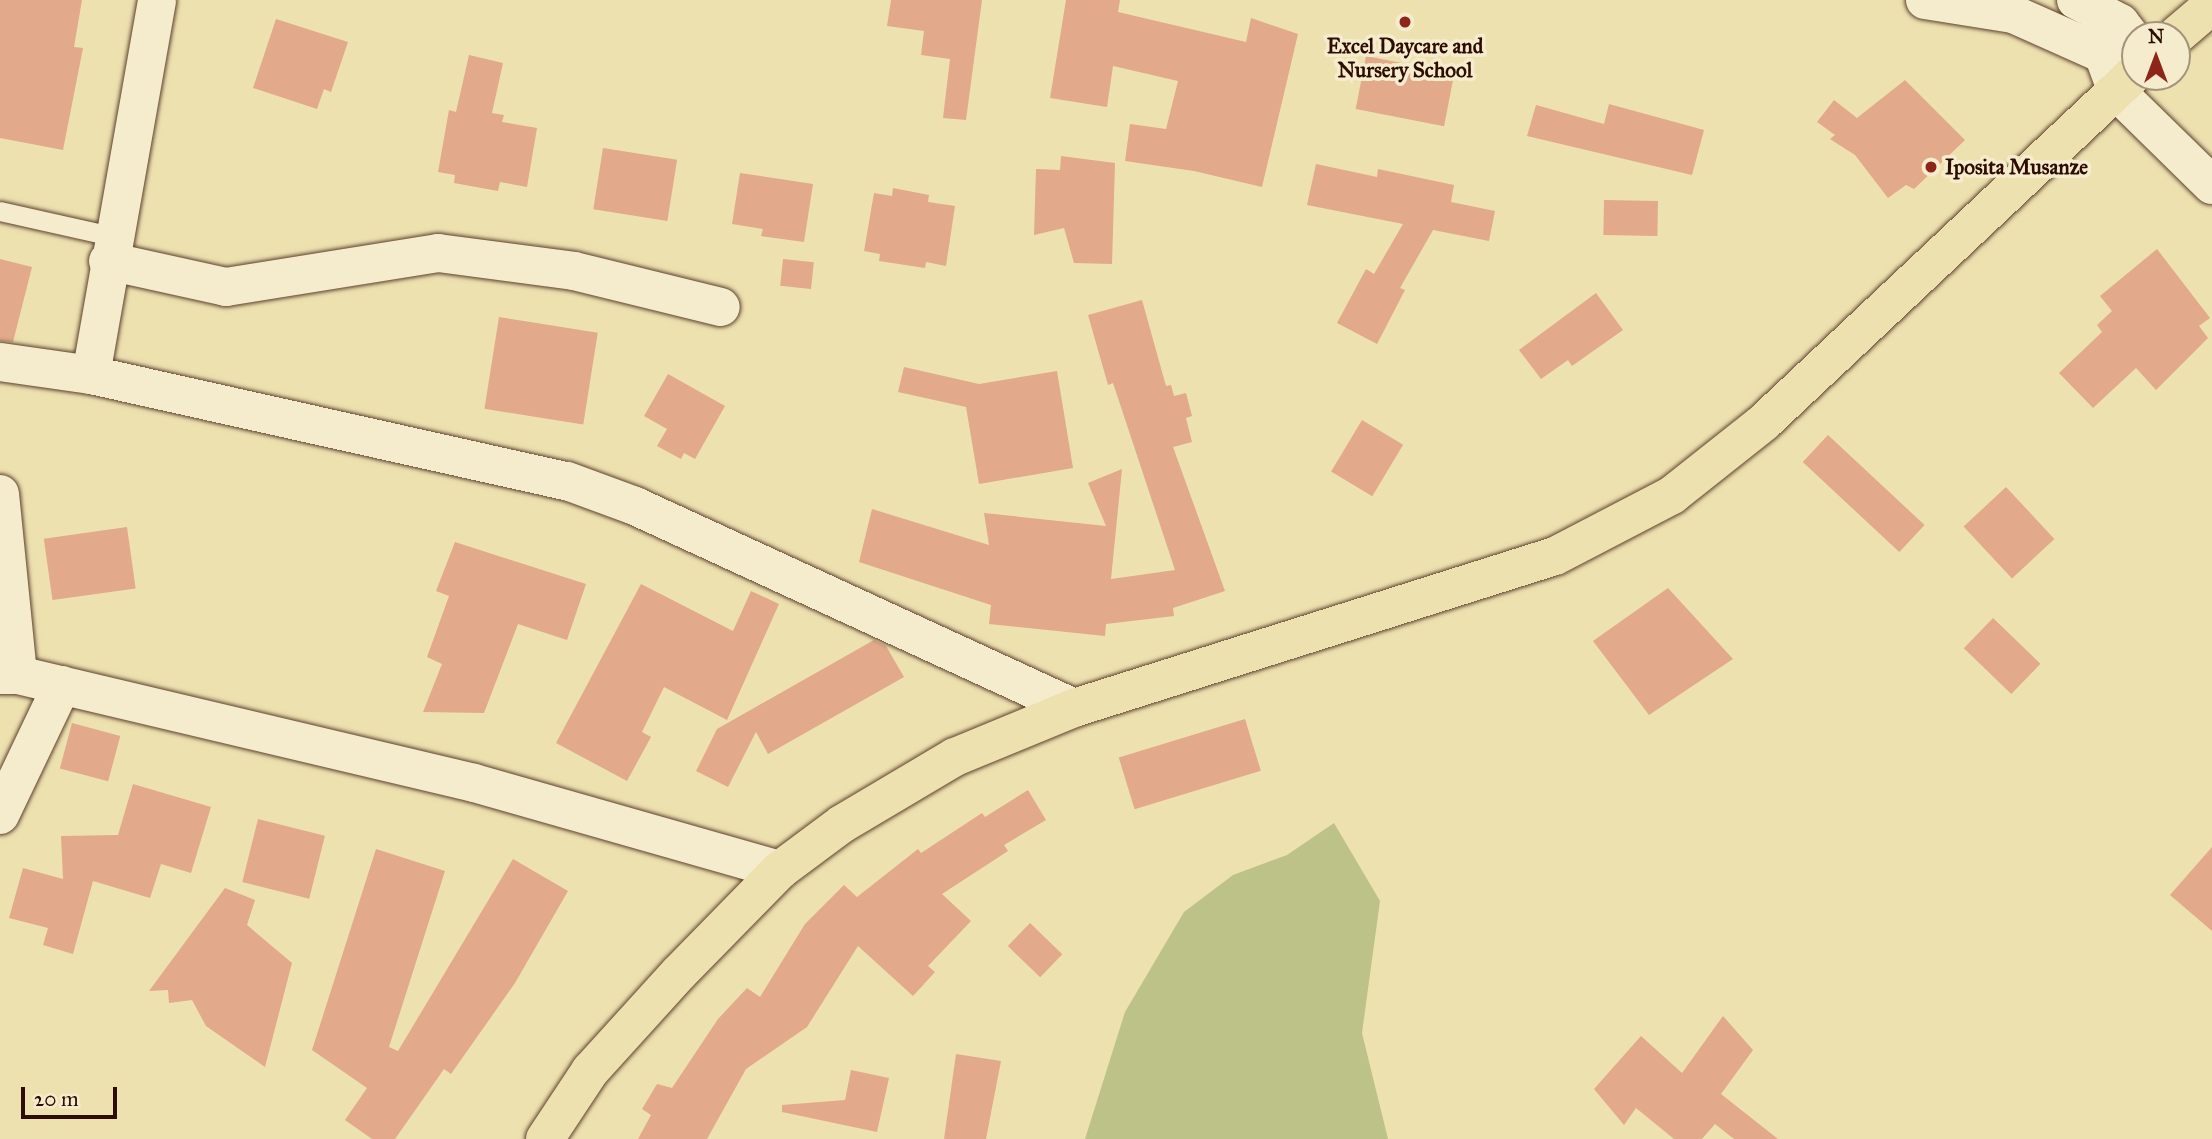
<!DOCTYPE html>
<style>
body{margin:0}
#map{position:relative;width:2212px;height:1139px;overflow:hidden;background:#eee1b0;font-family:"IM FELL Great Primer",serif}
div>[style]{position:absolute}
.green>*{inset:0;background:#bcc288}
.building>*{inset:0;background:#e2a98a;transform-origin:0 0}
.roads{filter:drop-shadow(0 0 2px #5d412d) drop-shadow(0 0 2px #5d412d)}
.lane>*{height:19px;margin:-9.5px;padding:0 9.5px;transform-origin:9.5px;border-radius:9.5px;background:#f4eccc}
.street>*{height:38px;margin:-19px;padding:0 19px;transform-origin:19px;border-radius:19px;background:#f4eccc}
.primary>*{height:38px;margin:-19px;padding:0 19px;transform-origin:19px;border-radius:19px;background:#eee1b0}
.dots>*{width:19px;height:19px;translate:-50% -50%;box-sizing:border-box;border:4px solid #f4eccc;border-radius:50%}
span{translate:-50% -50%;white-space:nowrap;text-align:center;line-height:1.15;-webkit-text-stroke:7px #f4eccc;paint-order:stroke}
.poi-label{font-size:21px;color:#2d0c01;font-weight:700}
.left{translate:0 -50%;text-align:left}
.north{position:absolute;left:2121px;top:21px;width:70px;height:70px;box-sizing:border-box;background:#f4eccc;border:2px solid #a4927b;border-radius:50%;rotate:0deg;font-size:19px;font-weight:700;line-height:28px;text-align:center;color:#2d0c01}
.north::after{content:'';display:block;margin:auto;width:24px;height:32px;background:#8f2418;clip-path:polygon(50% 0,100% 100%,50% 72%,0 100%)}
.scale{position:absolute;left:21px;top:1087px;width:96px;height:32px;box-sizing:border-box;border:4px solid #2d0c01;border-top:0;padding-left:9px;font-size:21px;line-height:24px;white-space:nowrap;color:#2d0c01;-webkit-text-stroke:5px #f4eccc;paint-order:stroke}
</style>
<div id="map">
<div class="green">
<i style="clip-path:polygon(1334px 823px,1380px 901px,1362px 1033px,1388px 1139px,1085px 1139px,1125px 1012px,1184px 912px,1233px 875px,1287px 855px)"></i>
</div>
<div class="building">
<i style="clip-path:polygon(0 0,82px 0,74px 47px,83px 48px,63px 150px,0 138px)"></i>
<i style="clip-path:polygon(891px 0,982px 0,966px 120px,943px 118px,950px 59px,921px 55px,924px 31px,887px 26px)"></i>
<i style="clip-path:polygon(1066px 0,1120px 0,1118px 12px,1246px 42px,1251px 18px,1298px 34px,1262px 187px,1194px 171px,1125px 161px,1130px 124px,1166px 129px,1178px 81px,1113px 66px,1107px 107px,1050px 98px)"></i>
<i style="clip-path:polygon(276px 19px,348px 42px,331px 92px,324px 89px,317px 109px,253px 88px)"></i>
<i style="clip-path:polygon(469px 55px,503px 63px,492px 113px,504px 115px,502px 122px,537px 128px,527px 187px,500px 182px,498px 191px,454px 183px,455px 175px,438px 172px,449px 110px,456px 112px)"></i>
<i style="left:1366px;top:56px;width:90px;height:54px;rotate:11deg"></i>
<i style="clip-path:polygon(1905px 80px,1965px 140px,1914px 189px,1906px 185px,1888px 198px,1855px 155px,1830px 139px,1835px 135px,1817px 122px,1834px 100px,1857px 118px)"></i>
<i style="clip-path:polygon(1609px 104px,1704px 130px,1692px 175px,1527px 136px,1536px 105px,1604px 124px)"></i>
<i style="left:603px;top:148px;width:75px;height:62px;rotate:9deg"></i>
<i style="clip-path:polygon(1061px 156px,1115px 163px,1112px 264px,1074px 263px,1064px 228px,1034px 235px,1036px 169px,1060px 170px)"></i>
<i style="clip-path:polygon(1316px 164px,1377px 177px,1378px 169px,1454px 185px,1451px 202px,1495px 211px,1489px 241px,1433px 230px,1400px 288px,1405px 290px,1377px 344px,1337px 323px,1366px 269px,1374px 274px,1403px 224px,1307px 205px)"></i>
<i style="clip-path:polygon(740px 173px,813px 184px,804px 242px,761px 236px,763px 229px,732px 224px)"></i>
<i style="clip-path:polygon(893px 188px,929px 195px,928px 202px,955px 206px,946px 266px,926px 262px,925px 268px,879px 261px,880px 254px,864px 251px,874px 193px,892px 196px)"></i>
<i style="left:1604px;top:200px;width:54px;height:35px;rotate:1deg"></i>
<i style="clip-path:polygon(2157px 249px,2210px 318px,2199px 326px,2208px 338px,2156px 390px,2136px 368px,2093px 408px,2059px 373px,2102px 332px,2097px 325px,2112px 311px,2100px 296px)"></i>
<i style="clip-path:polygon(0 259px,32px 267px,13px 342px,0 341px)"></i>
<i style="left:783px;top:259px;width:31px;height:27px;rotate:6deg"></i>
<i style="clip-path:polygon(1596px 293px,1623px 330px,1572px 366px,1568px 360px,1541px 379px,1519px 350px)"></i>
<i style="clip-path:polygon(1142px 300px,1166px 386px,1171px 385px,1174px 396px,1186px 393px,1192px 416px,1186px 418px,1192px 442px,1173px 447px,1225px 591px,1173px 608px,1174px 616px,1106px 624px,1105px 636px,989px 624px,991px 605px,859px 562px,872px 509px,989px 545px,984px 513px,1106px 526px,1088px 483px,1122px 469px,1111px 579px,1175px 570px,1113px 383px,1108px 385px,1088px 315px)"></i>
<i style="left:499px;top:317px;width:100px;height:93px;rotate:9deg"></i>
<i style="clip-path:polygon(904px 367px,979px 384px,1057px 371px,1073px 468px,979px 484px,966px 407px,898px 392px)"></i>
<i style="clip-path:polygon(668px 374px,725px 406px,695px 459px,684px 453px,681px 459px,657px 446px,667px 429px,644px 416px)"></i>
<i style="left:1362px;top:420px;width:48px;height:60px;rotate:31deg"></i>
<i style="left:1828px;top:435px;width:132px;height:37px;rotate:43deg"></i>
<i style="left:2006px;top:487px;width:71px;height:58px;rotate:47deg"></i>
<i style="left:127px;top:527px;width:62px;height:84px;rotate:82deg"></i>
<i style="clip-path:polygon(455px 542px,586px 584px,567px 640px,518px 624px,484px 713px,423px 712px,442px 664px,427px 657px,449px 596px,436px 591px)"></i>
<i style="clip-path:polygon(641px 584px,733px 631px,751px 591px,779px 604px,727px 720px,664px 687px,642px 732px,651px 737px,627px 781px,556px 743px)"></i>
<i style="clip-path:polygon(1668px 588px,1733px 659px,1649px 715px,1593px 641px)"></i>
<i style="left:1993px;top:618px;width:66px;height:42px;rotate:44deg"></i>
<i style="clip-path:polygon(874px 640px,886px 646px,904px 677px,768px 754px,756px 732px,728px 787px,696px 771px,717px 729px)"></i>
<i style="left:1245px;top:719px;width:54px;height:132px;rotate:73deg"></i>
<i style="left:72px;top:723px;width:50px;height:47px;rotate:15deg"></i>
<i style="clip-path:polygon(133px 784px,211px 807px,191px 873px,161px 864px,150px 898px,93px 881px,73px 954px,43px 945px,48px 928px,9px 918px,23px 868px,63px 879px,61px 836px,118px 835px)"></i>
<i style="clip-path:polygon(1028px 790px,1046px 820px,1004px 845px,1008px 851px,942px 894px,971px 921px,928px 966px,935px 972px,913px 996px,858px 946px,807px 1027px,746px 1069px,707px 1139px,638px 1139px,651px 1115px,642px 1109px,657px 1084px,672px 1088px,718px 1019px,747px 988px,760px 997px,805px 924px,844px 885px,857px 897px,918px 849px,921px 853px,982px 813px,985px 817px)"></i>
<i style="left:258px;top:819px;width:69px;height:65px;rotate:14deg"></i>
<i style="clip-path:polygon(2212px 847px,2212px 931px,2170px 895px)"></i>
<i style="clip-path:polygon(376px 849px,445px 871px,389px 1047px,398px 1051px,513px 859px,568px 891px,515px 983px,451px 1074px,444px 1069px,395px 1139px,372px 1139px,345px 1120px,367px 1088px,312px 1050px)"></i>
<i style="clip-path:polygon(225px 888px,255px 900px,247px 925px,292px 963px,265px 1067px,206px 1026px,192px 1000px,169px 1003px,168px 990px,149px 991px)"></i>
<i style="left:1030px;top:923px;width:45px;height:32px;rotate:44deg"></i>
<i style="clip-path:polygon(1723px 1016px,1753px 1050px,1721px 1094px,1778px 1139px,1734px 1139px,1715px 1124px,1702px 1139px,1674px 1139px,1636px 1108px,1624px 1125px,1594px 1089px,1641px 1036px,1682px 1073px)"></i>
<i style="clip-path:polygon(956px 1054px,1001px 1061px,986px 1139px,944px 1139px)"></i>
<i style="clip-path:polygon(851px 1070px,889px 1078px,877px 1132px,782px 1112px,782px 1105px,845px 1100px)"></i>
</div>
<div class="roads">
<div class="lane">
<i style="left:0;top:211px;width:115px;rotate:12.6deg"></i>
</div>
<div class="street">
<i style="left:1925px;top:0;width:89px;rotate:9deg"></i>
<i style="left:2013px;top:14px;width:98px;rotate:24deg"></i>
<i style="left:2103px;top:54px;width:40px;rotate:69.8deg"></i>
<i style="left:2117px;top:92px;width:133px;rotate:44.4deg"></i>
<i style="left:2076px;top:0;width:50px;rotate:27.6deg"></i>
<i style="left:2120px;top:23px;width:24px;rotate:52deg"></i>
<i style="left:108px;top:261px;width:121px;rotate:12.4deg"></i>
<i style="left:226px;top:287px;width:215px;rotate:-9.1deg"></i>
<i style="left:438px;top:253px;width:137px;rotate:7.5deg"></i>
<i style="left:574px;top:271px;width:151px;rotate:13.8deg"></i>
<i style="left:0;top:362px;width:92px;rotate:8.1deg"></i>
<i style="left:91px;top:375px;width:488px;rotate:12.6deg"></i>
<i style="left:567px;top:481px;width:72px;rotate:20.2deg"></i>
<i style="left:635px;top:506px;width:483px;rotate:24.7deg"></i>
<i style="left:91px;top:375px;width:381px;rotate:-80deg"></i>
<i style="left:0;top:494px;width:182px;rotate:84.3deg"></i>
<i style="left:0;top:675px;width:18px"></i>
<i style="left:18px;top:675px;width:469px;rotate:13.3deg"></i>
<i style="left:474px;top:783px;width:318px;rotate:15.9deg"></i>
<i style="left:0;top:815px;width:144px;rotate:-64.5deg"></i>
</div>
<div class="primary">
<i style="left:2177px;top:35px;width:46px;rotate:-40.6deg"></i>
<i style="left:545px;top:1139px;width:82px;rotate:-56.5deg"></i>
<i style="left:590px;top:1071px;width:132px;rotate:-47.8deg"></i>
<i style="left:679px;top:973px;width:144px;rotate:-45.6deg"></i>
<i style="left:780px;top:870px;width:77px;rotate:-36.6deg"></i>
<i style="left:842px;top:824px;width:131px;rotate:-30.7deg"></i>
<i style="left:955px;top:757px;width:129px;rotate:-22.4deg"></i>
<i style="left:1074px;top:708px;width:504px;rotate:-17.54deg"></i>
<i style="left:1555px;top:556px;width:132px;rotate:-27.5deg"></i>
<i style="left:1672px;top:495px;width:117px;rotate:-38.4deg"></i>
<i style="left:1764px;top:422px;width:509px;rotate:-43.25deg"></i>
</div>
</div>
<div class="dots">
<i style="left:1405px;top:22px;background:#8f2418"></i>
<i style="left:1931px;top:167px;background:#8f2418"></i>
</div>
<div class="poi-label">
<span style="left:1405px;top:58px">Excel Daycare and<br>Nursery School</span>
<span class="left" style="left:1945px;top:167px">Iposita Musanze</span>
</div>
<div class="north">N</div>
<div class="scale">20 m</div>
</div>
